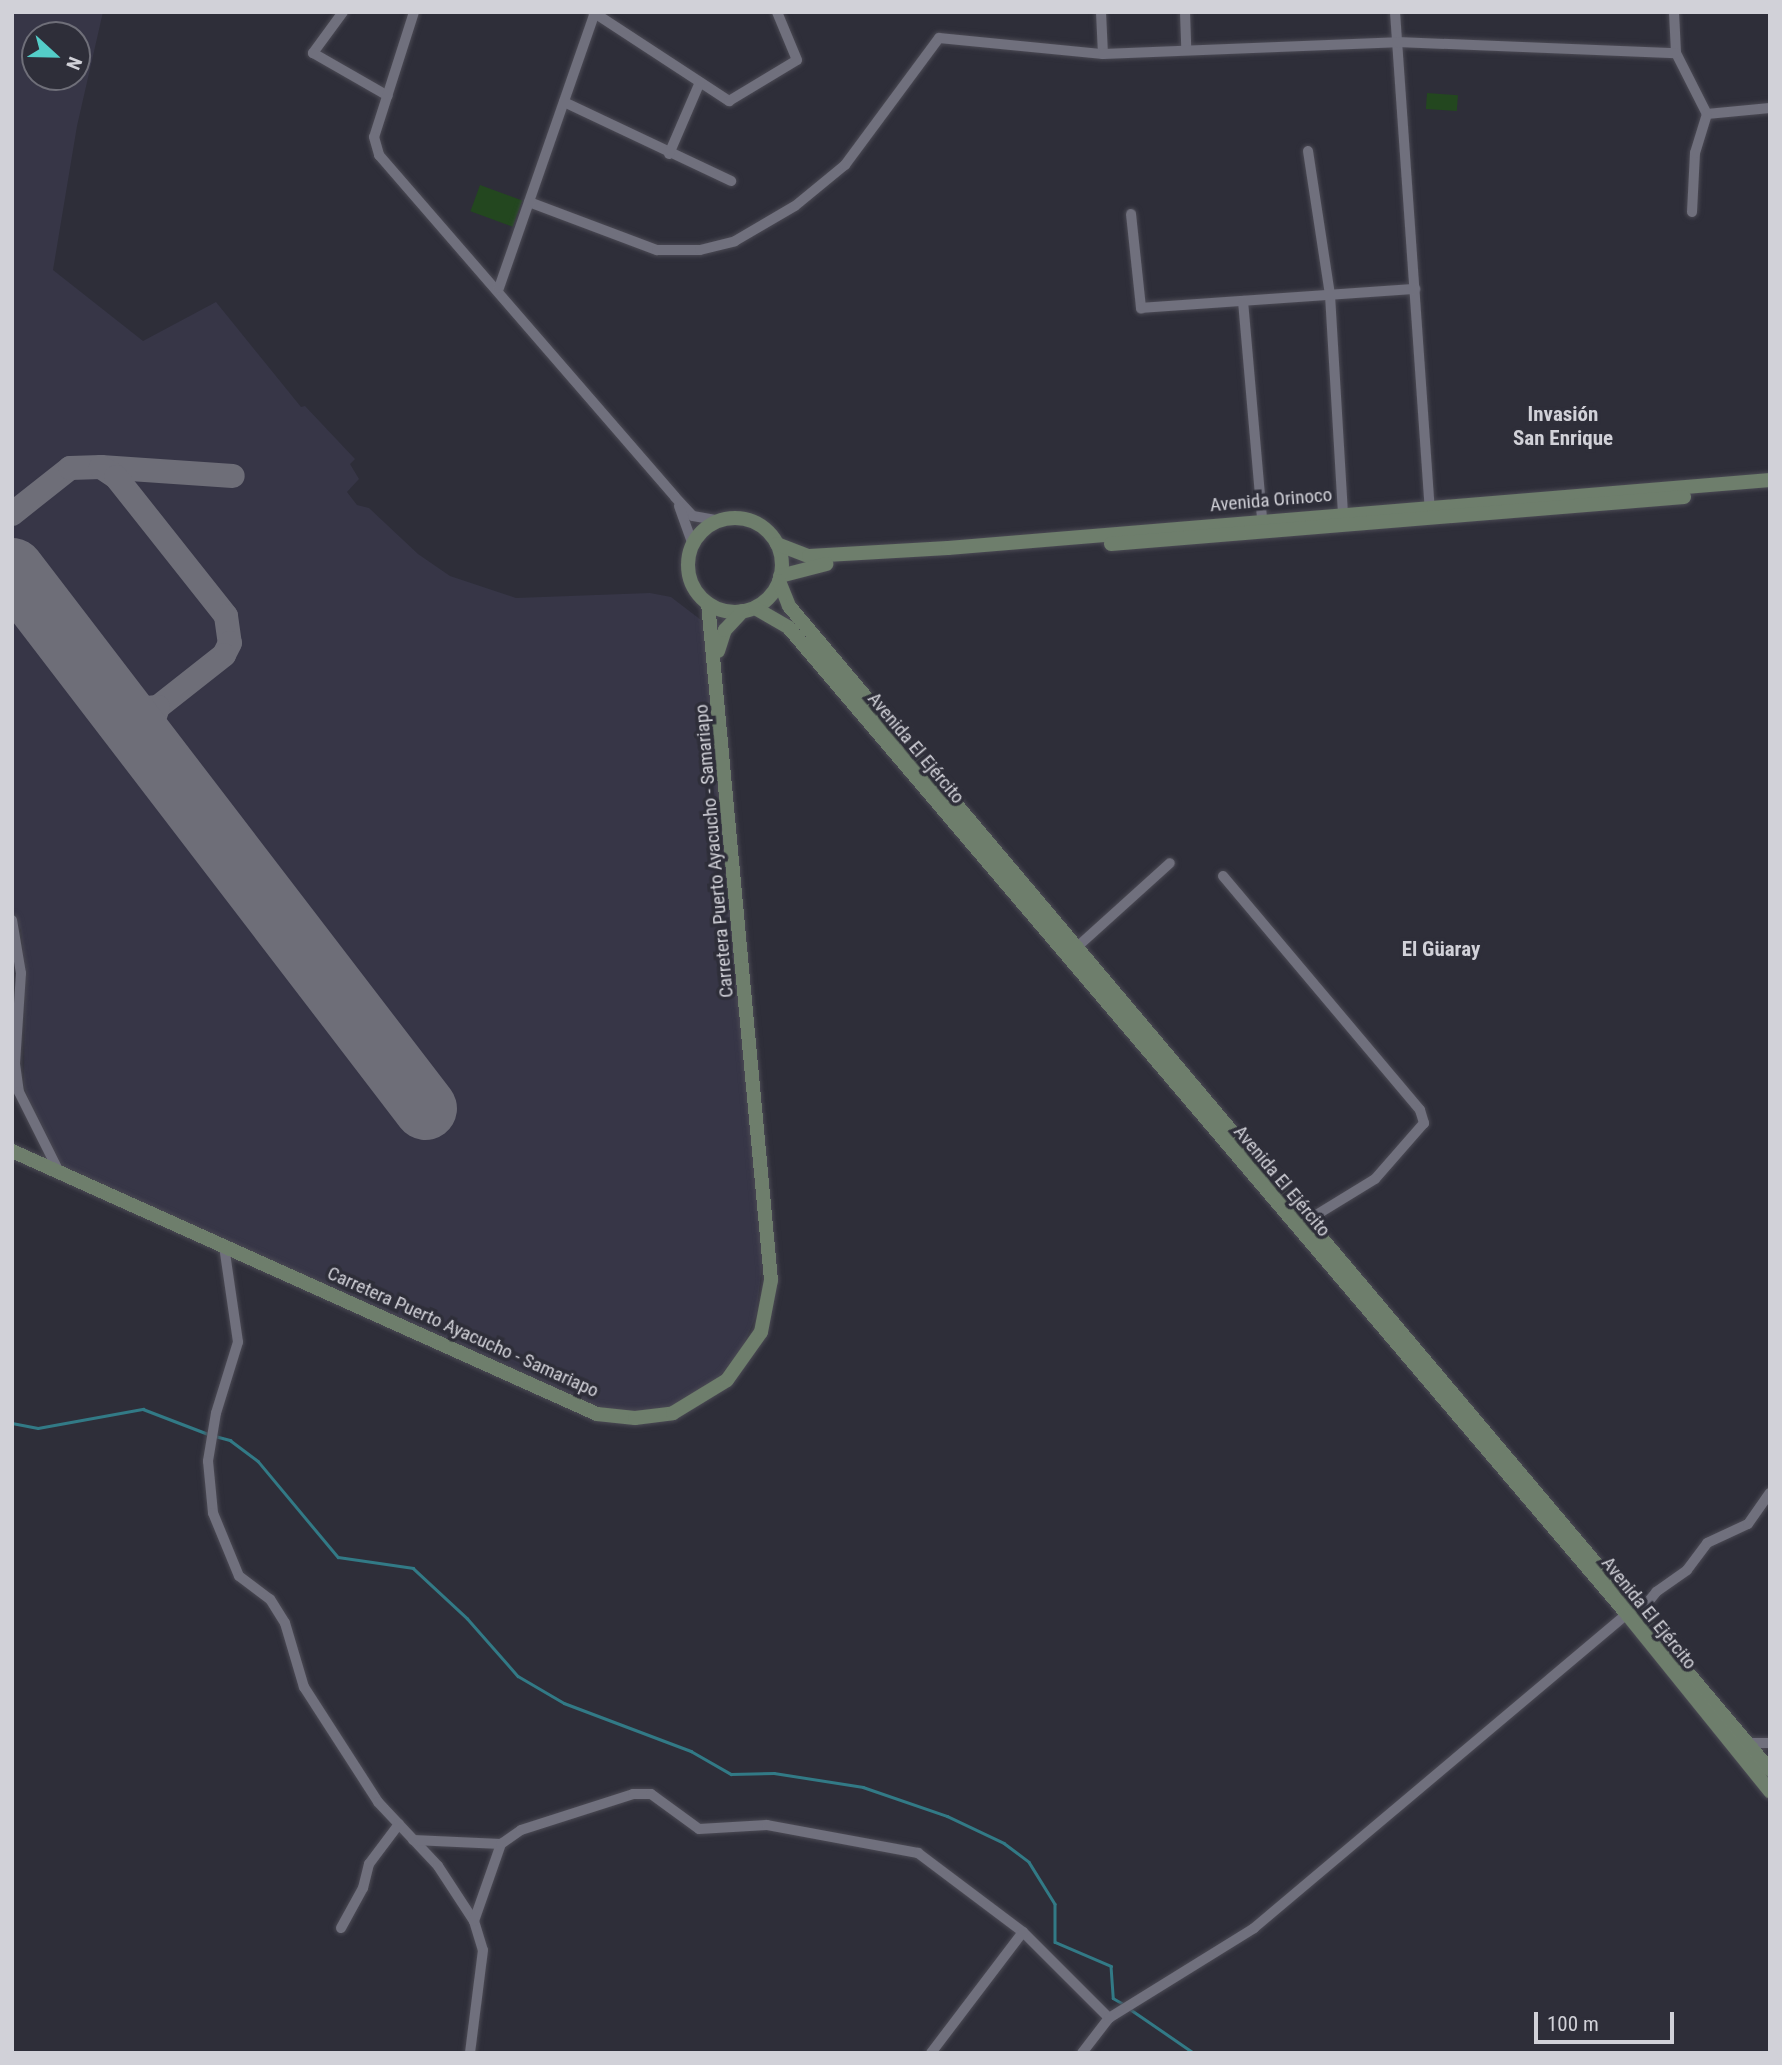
<!DOCTYPE html>
<meta charset="utf-8">
<style>
body{margin:0}
#map{position:relative;width:1782px;height:2065px;overflow:hidden;background:#2e2e39;font-family:"Roboto Condensed",sans-serif}
div>[style]{position:absolute}
.built>*{inset:0;background:#373647}
.green>*{inset:0;background:#23471f;transform-origin:0 0}
.stream>*{height:2.5px;margin:-1.25px;padding:0 1.25px;transform-origin:1.25px;border-radius:1.25px;background:#327a86}
.taxiway>*{height:24px;margin:-12px;padding:0 12px;transform-origin:12px;border-radius:12px;background:#6e6e78}
.runway>*{height:63px;margin:-31.5px;padding:0 31.5px;transform-origin:31.5px;border-radius:31.5px;background:#6e6e78}
.roads{filter:drop-shadow(0 0 2px #4b4a54) drop-shadow(0 0 2px #4b4a54)}
.street>*{height:10px;margin:-5px;padding:0 5px;transform-origin:5px;border-radius:5px;background:#70707d}
.secondary>*{height:14px;margin:-7px;padding:0 7px;transform-origin:7px;border-radius:7px;background:#6e7e6c}
.secondary>.ring{margin:-7px;padding:0;box-sizing:content-box;background:none;border:14px solid #6e7e6c;border-radius:50%}
span{translate:-50% -50%;white-space:nowrap;text-align:center;line-height:1.15;-webkit-text-stroke:7px #2e2e39;paint-order:stroke}
.street-label{font-size:19px;color:#d1d1d8}
.neighbourhood-label{font-size:21px;color:#d1d1d8;font-weight:700}
.frame{position:absolute;inset:0;border:14px solid #d1d1d8;pointer-events:none}
.north{position:absolute;left:21px;top:21px;width:70px;height:70px;box-sizing:border-box;background:#2e2e39;border:2px solid #6f6f79;border-radius:50%;rotate:112deg;font-size:19px;font-weight:700;line-height:28px;text-align:center;color:#d1d1d8}
.north::after{content:'';display:block;margin:auto;width:24px;height:32px;background:#54cdc8;clip-path:polygon(50% 0,100% 100%,50% 72%,0 100%)}
.scale{position:absolute;left:1534px;top:2012px;width:140px;height:32px;box-sizing:border-box;border:4px solid #d1d1d8;border-top:0;padding-left:9px;font-size:21px;line-height:24px;white-space:nowrap;color:#d1d1d8;-webkit-text-stroke:5px #2e2e39;paint-order:stroke}
</style>
<div id="map">
<div class="built">
<i style="clip-path:polygon(evenodd,12px 12px,103px 12px,77px 126px,53px 270px,143px 341px,216px 302px,301px 407px,305px 406px,355px 459px,350px 464px,359px 479px,347px 492px,357px 505px,369px 508px,418px 554px,450px 576px,516px 598px,650px 593px,671px 597px,701px 620px,710px 665px,762px 1266px,756px 1316px,742px 1348px,719px 1377px,692px 1397px,660px 1411px,630px 1413px,592px 1405px,63px 1166px,38px 1127px,24px 1086px,25px 977px,21px 930px,12px 911px,12px 12px,35px 35px,77px 35px,77px 77px,35px 77px,35px 35px)"></i>
</div>
<div class="green">
<i style="left:1427px;top:93px;width:31px;height:16px;rotate:4deg"></i>
<i style="left:480px;top:185px;width:45px;height:28px;rotate:20deg"></i>
</div>
<div class="stream">
<i style="left:12px;top:1423px;width:26px;rotate:11deg"></i>
<i style="left:38px;top:1428px;width:107px;rotate:-10.3deg"></i>
<i style="left:143px;top:1409px;width:70px;rotate:21deg"></i>
<i style="left:215px;top:1436px;width:16px;rotate:15deg"></i>
<i style="left:230px;top:1440px;width:35px;rotate:37deg"></i>
<i style="left:258px;top:1461px;width:125px;rotate:50.2deg"></i>
<i style="left:338px;top:1557px;width:76px;rotate:8.3deg"></i>
<i style="left:413px;top:1568px;width:74px;rotate:42.8deg"></i>
<i style="left:467px;top:1618px;width:77px;rotate:48.7deg"></i>
<i style="left:518px;top:1676px;width:53px;rotate:30.4deg"></i>
<i style="left:564px;top:1703px;width:136px;rotate:20.7deg"></i>
<i style="left:691px;top:1751px;width:46px;rotate:29.9deg"></i>
<i style="left:731px;top:1774px;width:43px;rotate:-1.3deg"></i>
<i style="left:774px;top:1773px;width:90px;rotate:8.9deg"></i>
<i style="left:863px;top:1787px;width:89px;rotate:19deg"></i>
<i style="left:947px;top:1816px;width:63px;rotate:25.3deg"></i>
<i style="left:1004px;top:1843px;width:31px;rotate:37deg"></i>
<i style="left:1029px;top:1862px;width:49px;rotate:58.2deg"></i>
<i style="left:1055px;top:1904px;width:38px;rotate:90deg"></i>
<i style="left:1055px;top:1942px;width:61px;rotate:23.2deg"></i>
<i style="left:1111px;top:1966px;width:32px;rotate:86deg"></i>
<i style="left:1113px;top:1998px;width:14px;rotate:30deg"></i>
<i style="left:1130px;top:2009px;width:78px;rotate:34.5deg"></i>
</div>
<div class="taxiway">
<i style="left:101px;top:467px;width:132px;rotate:3.9deg"></i>
<i style="left:12px;top:514px;width:74px;rotate:-38.4deg"></i>
<i style="left:70px;top:468px;width:31px;rotate:-2deg"></i>
<i style="left:101px;top:467px;width:18px;rotate:34deg"></i>
<i style="left:116px;top:477px;width:177px;rotate:51.6deg"></i>
<i style="left:226px;top:616px;width:27px;rotate:82deg"></i>
<i style="left:230px;top:643px;width:13px;rotate:117deg"></i>
<i style="left:224px;top:655px;width:84px;rotate:141.8deg"></i>
<i style="left:158px;top:707px;width:23px;rotate:108deg"></i>
<i style="left:151px;top:729px;width:23px;rotate:85deg"></i>
<i style="left:113px;top:701px;width:23px;rotate:20deg"></i>
<i style="left:135px;top:709px;width:23px;rotate:-5deg"></i>
</div>
<div class="runway">
<i style="left:12px;top:569px;width:679px;rotate:52.54deg"></i>
</div>
<div class="roads">
<div class="street">
<i style="left:343px;top:12px;width:51px;rotate:126.2deg"></i>
<i style="left:313px;top:53px;width:86px;rotate:29.8deg"></i>
<i style="left:414px;top:12px;width:131px;rotate:107.7deg"></i>
<i style="left:374px;top:137px;width:19px;rotate:74deg"></i>
<i style="left:379px;top:155px;width:452px;rotate:49.1deg"></i>
<i style="left:675px;top:497px;width:26px;rotate:47deg"></i>
<i style="left:693px;top:516px;width:27px;rotate:10deg"></i>
<i style="left:593px;top:12px;width:163px;rotate:33.2deg"></i>
<i style="left:729px;top:101px;width:79px;rotate:-31.1deg"></i>
<i style="left:797px;top:60px;width:52px;rotate:-112.6deg"></i>
<i style="left:1101px;top:12px;width:42px;rotate:87.3deg"></i>
<i style="left:1185px;top:12px;width:38px;rotate:88deg"></i>
<i style="left:1395px;top:12px;width:501px;rotate:86deg"></i>
<i style="left:1674px;top:12px;width:41px;rotate:87.2deg"></i>
<i style="left:1676px;top:53px;width:68px;rotate:63.1deg"></i>
<i style="left:1707px;top:114px;width:63px;rotate:-5.4deg"></i>
<i style="left:564px;top:102px;width:185px;rotate:25.3deg"></i>
<i style="left:1308px;top:151px;width:146px;rotate:81.3deg"></i>
<i style="left:1330px;top:295px;width:218px;rotate:86.6deg"></i>
<i style="left:669px;top:154px;width:78px;rotate:-66.7deg"></i>
<i style="left:529px;top:202px;width:137px;rotate:20.6deg"></i>
<i style="left:657px;top:250px;width:43px"></i>
<i style="left:700px;top:250px;width:36px;rotate:-14deg"></i>
<i style="left:735px;top:241px;width:69px;rotate:-30.3deg"></i>
<i style="left:795px;top:206px;width:65px;rotate:-39.4deg"></i>
<i style="left:845px;top:165px;width:158px;rotate:-53.5deg"></i>
<i style="left:939px;top:38px;width:165px;rotate:5.6deg"></i>
<i style="left:1103px;top:54px;width:294px;rotate:-2.3deg"></i>
<i style="left:1397px;top:42px;width:279px;rotate:2.3deg"></i>
<i style="left:1692px;top:212px;width:59px;rotate:-87.1deg"></i>
<i style="left:1695px;top:153px;width:41px;rotate:-72.9deg"></i>
<i style="left:1131px;top:214px;width:95px;rotate:83.9deg"></i>
<i style="left:1141px;top:308px;width:275px;rotate:-4deg"></i>
<i style="left:499px;top:288px;width:291px;rotate:-70.8deg"></i>
<i style="left:1243px;top:301px;width:219px;rotate:85deg"></i>
<i style="left:679px;top:506px;width:41px;rotate:70.3deg"></i>
<i style="left:1223px;top:876px;width:306px;rotate:49.9deg"></i>
<i style="left:1420px;top:1110px;width:14px;rotate:73deg"></i>
<i style="left:1424px;top:1123px;width:74px;rotate:131.2deg"></i>
<i style="left:1375px;top:1179px;width:79px;rotate:148.5deg"></i>
<i style="left:12px;top:920px;width:54px;rotate:80.4deg"></i>
<i style="left:21px;top:973px;width:91px;rotate:93.8deg"></i>
<i style="left:15px;top:1064px;width:28px;rotate:82deg"></i>
<i style="left:19px;top:1092px;width:89px;rotate:63.4deg"></i>
<i style="left:1077px;top:947px;width:125px;rotate:-42.1deg"></i>
<i style="left:224px;top:1246px;width:97px;rotate:81.7deg"></i>
<i style="left:238px;top:1342px;width:74px;rotate:107.2deg"></i>
<i style="left:216px;top:1413px;width:49px;rotate:99.5deg"></i>
<i style="left:208px;top:1461px;width:52px;rotate:84.5deg"></i>
<i style="left:213px;top:1513px;width:68px;rotate:67.6deg"></i>
<i style="left:239px;top:1576px;width:39px;rotate:37deg"></i>
<i style="left:270px;top:1599px;width:28px;rotate:58deg"></i>
<i style="left:285px;top:1623px;width:67px;rotate:73.5deg"></i>
<i style="left:304px;top:1687px;width:137px;rotate:57.2deg"></i>
<i style="left:378px;top:1802px;width:88px;rotate:46.8deg"></i>
<i style="left:438px;top:1866px;width:66px;rotate:56.8deg"></i>
<i style="left:474px;top:1921px;width:30px;rotate:73deg"></i>
<i style="left:483px;top:1950px;width:104px;rotate:97.2deg"></i>
<i style="left:1640px;top:1612px;width:26px;rotate:-51deg"></i>
<i style="left:1656px;top:1592px;width:38px;rotate:-35deg"></i>
<i style="left:1687px;top:1570px;width:34px;rotate:-53deg"></i>
<i style="left:1707px;top:1543px;width:45px;rotate:-24.9deg"></i>
<i style="left:1748px;top:1524px;width:38px;rotate:-55deg"></i>
<i style="left:1747px;top:1743px;width:23px"></i>
<i style="left:413px;top:1840px;width:88px;rotate:2.6deg"></i>
<i style="left:474px;top:1921px;width:82px;rotate:-70.7deg"></i>
<i style="left:501px;top:1844px;width:24px;rotate:-35deg"></i>
<i style="left:521px;top:1830px;width:118px;rotate:-17.8deg"></i>
<i style="left:633px;top:1794px;width:18px"></i>
<i style="left:651px;top:1794px;width:59px;rotate:36.1deg"></i>
<i style="left:699px;top:1829px;width:68px;rotate:-3.4deg"></i>
<i style="left:767px;top:1825px;width:154px;rotate:10.5deg"></i>
<i style="left:918px;top:1853px;width:131px;rotate:37deg"></i>
<i style="left:1023px;top:1932px;width:122px;rotate:45deg"></i>
<i style="left:341px;top:1928px;width:46px;rotate:-61.2deg"></i>
<i style="left:363px;top:1888px;width:25px;rotate:-76deg"></i>
<i style="left:369px;top:1864px;width:50px;rotate:-53.1deg"></i>
<i style="left:931px;top:2053px;width:152px;rotate:-52.8deg"></i>
<i style="left:1082px;top:2053px;width:44px;rotate:-52.4deg"></i>
<i style="left:1109px;top:2018px;width:171px;rotate:-31.8deg"></i>
<i style="left:1254px;top:1928px;width:488px;rotate:-40.1deg"></i>
</div>
<div class="secondary">
<i class="ring" style="left:688px;top:518px;width:80px;height:80px"></i>
<i style="left:777px;top:544px;width:34px;rotate:21deg"></i>
<i style="left:809px;top:556px;width:139px;rotate:-3.3deg"></i>
<i style="left:948px;top:548px;width:825px;rotate:-4.73deg"></i>
<i style="left:1111px;top:544px;width:575px;rotate:-4.69deg"></i>
<i style="left:780px;top:576px;width:48px;rotate:-14.6deg"></i>
<i style="left:779px;top:581px;width:27px;rotate:68deg"></i>
<i style="left:789px;top:606px;width:1522px;rotate:49.88deg"></i>
<i style="left:755px;top:608px;width:39px;rotate:30deg"></i>
<i style="left:789px;top:628px;width:1294px;rotate:49.64deg"></i>
<i style="left:1627px;top:1614px;width:228px;rotate:51.1deg"></i>
<i style="left:718px;top:651px;width:22px;rotate:-72deg"></i>
<i style="left:725px;top:630px;width:26px;rotate:-47deg"></i>
<i style="left:12px;top:1151px;width:641px;rotate:24.21deg"></i>
<i style="left:597px;top:1414px;width:38px;rotate:6deg"></i>
<i style="left:635px;top:1418px;width:38px;rotate:-7deg"></i>
<i style="left:673px;top:1413px;width:63px;rotate:-31.4deg"></i>
<i style="left:727px;top:1380px;width:59px;rotate:-54.7deg"></i>
<i style="left:761px;top:1332px;width:53px;rotate:-79.1deg"></i>
<i style="left:771px;top:1280px;width:679px;rotate:-95.32deg"></i>
</div>
</div>
<div class="street-label">
<span style="left:1271px;top:500px;rotate:-5deg">Avenida Orinoco</span>
<span style="left:916px;top:748px;rotate:50deg">Avenida El Ejército</span>
<span style="left:714px;top:851px;rotate:-95deg">Carretera Puerto Ayacucho - Samariapo</span>
<span style="left:1282px;top:1181px;rotate:50deg">Avenida El Ejército</span>
<span style="left:463px;top:1332px;rotate:24deg">Carretera Puerto Ayacucho - Samariapo</span>
<span style="left:1649px;top:1613px;rotate:51deg">Avenida El Ejército</span>
</div>
<div class="neighbourhood-label">
<span style="left:1563px;top:426px">Invasión<br>San Enrique</span>
<span style="left:1441px;top:949px">El Güaray</span>
</div>
<div class="frame"></div>
<div class="north">N</div>
<div class="scale">100 m</div>
</div>
